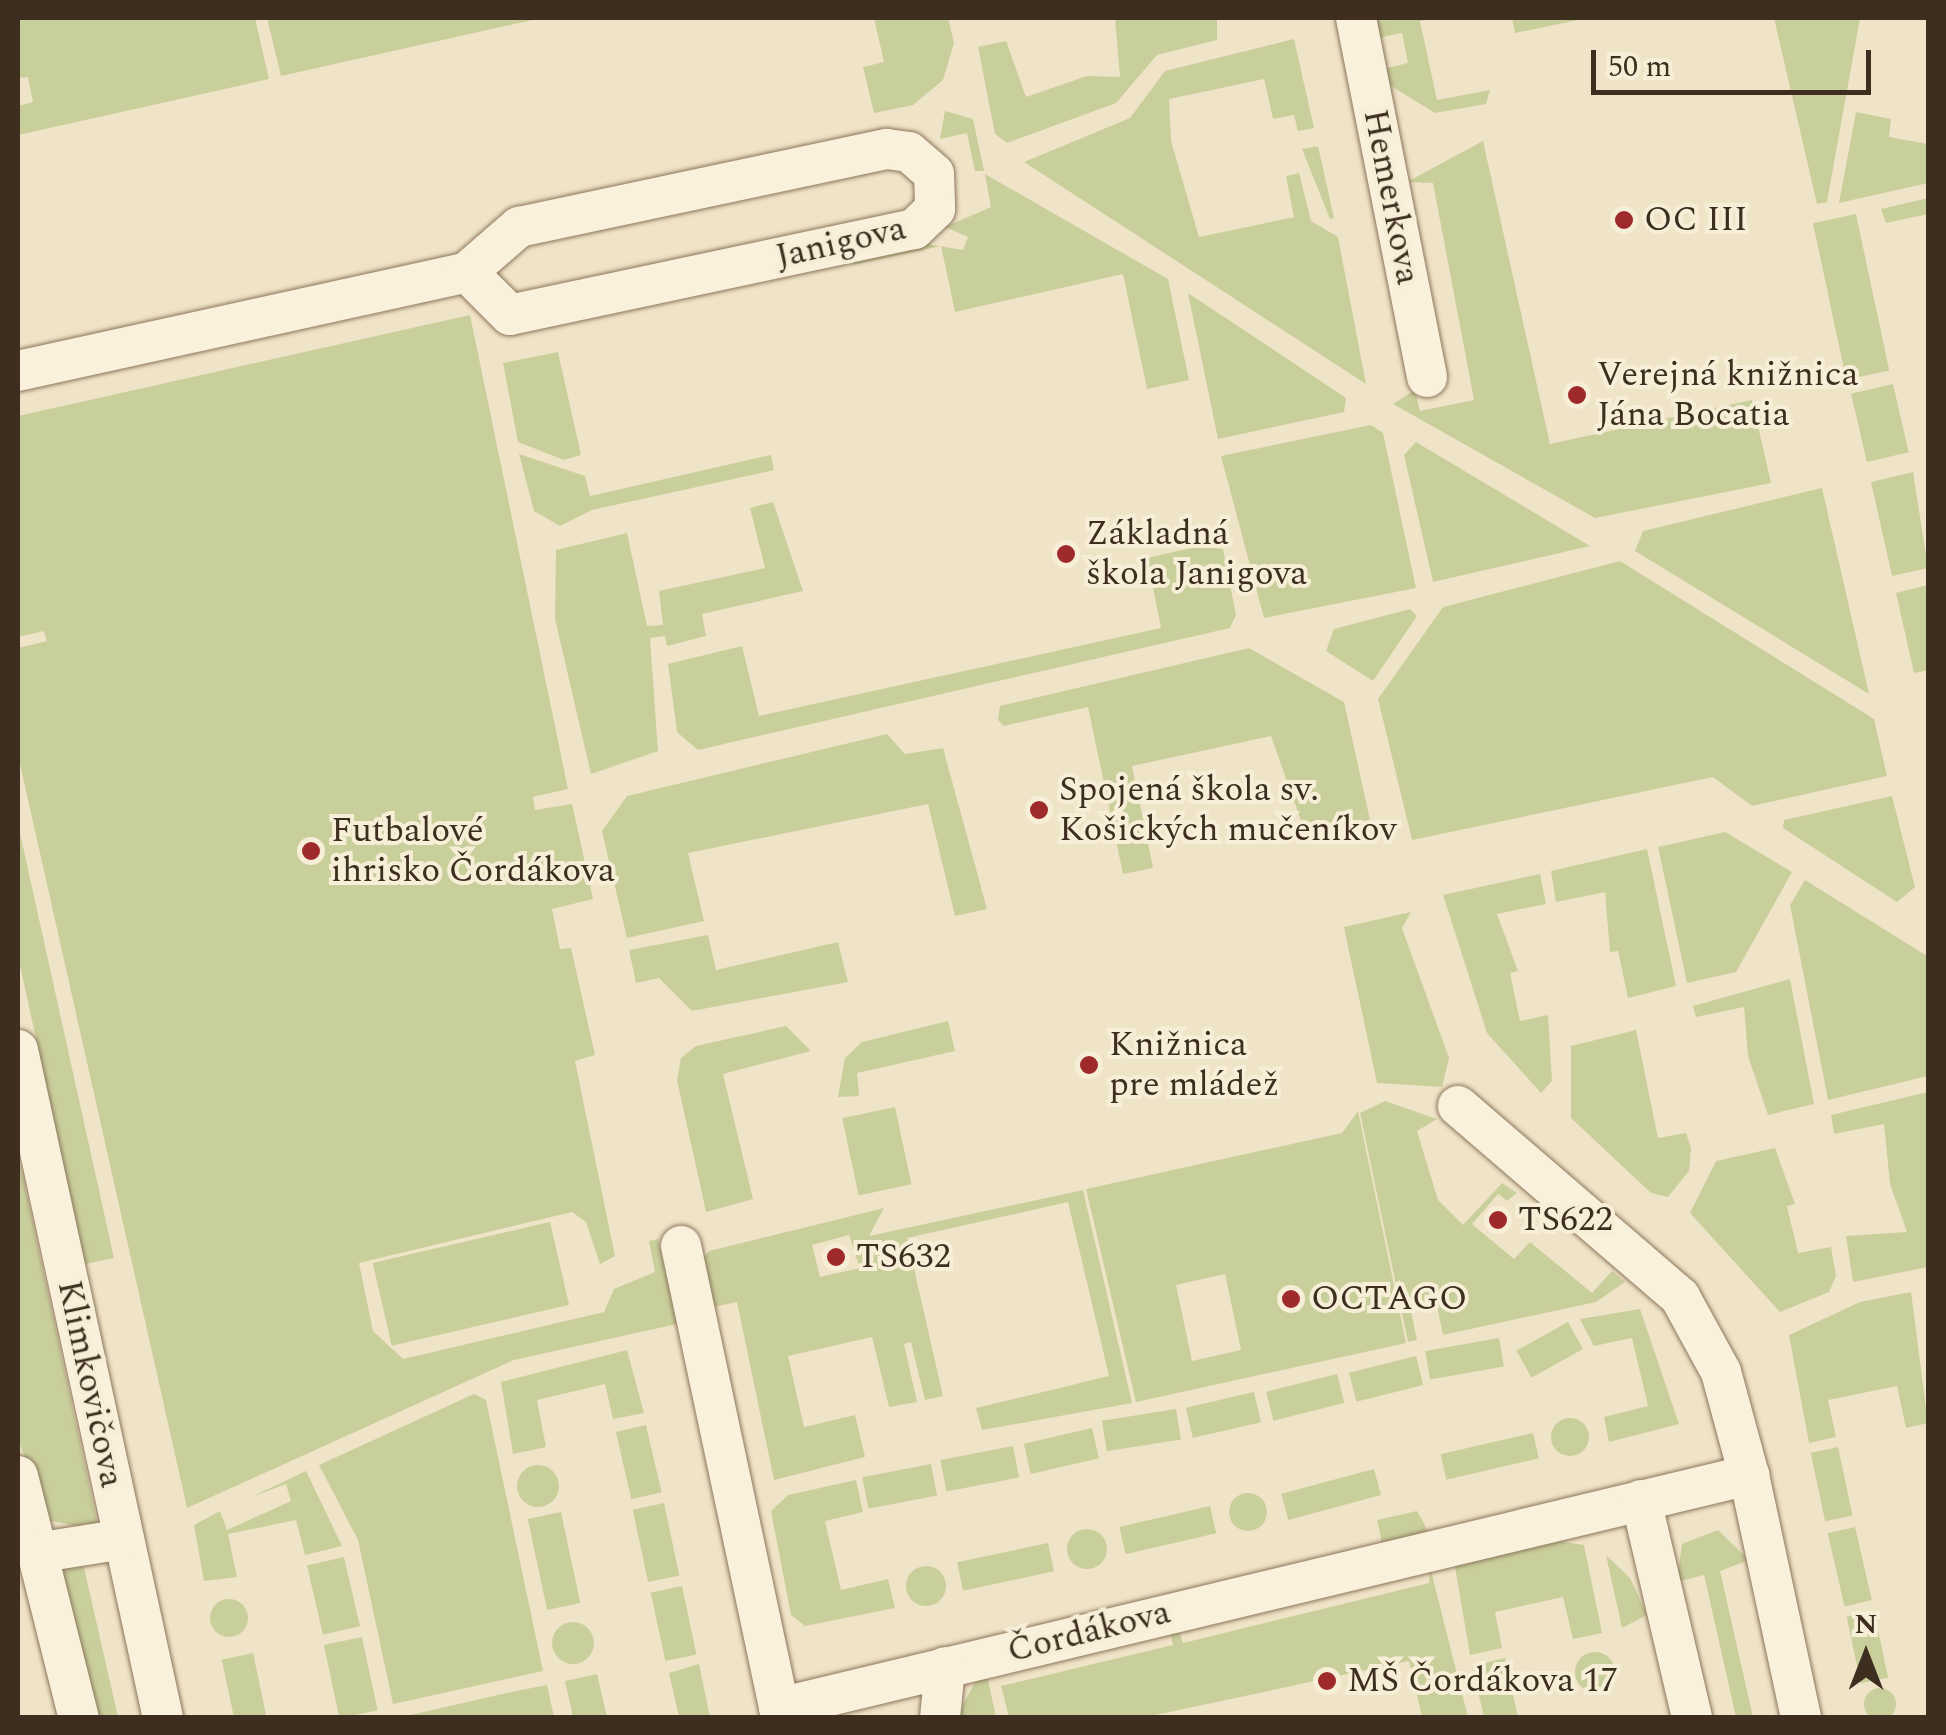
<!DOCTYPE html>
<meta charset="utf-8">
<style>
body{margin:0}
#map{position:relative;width:1946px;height:1735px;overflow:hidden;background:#f0e4c8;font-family:Spectral,serif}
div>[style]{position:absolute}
.green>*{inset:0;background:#c9cf9b;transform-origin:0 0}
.round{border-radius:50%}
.roads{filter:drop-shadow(0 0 2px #8d765c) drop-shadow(0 0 2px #8d765c)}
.street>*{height:40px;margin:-20px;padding:0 20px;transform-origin:20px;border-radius:20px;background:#faf1dc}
.dots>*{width:28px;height:28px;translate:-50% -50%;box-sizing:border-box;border:5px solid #f7eed8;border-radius:50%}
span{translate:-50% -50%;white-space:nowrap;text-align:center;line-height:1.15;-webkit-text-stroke:8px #f7eed8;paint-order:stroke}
.street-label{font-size:35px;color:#3d2e20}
.poi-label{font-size:35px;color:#3d2e20}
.left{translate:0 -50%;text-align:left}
.frame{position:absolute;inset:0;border:20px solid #3d2e20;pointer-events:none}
.north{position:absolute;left:1816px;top:1605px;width:100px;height:100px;-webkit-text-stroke:8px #f7eed8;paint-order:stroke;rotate:0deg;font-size:28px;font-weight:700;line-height:40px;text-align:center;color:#3d2e20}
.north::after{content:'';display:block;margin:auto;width:35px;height:45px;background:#3d2e20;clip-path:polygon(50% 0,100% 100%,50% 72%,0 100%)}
.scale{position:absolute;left:1591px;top:50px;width:280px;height:45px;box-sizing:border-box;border:5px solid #3d2e20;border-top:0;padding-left:12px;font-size:30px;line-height:35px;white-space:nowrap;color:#3d2e20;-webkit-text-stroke:8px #f7eed8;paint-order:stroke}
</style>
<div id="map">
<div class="green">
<i style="clip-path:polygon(18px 18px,255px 18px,269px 79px,18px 135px,18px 106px,33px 102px,28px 77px,18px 78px)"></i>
<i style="clip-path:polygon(267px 18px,542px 18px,281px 76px)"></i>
<i style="clip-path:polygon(874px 18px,948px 18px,954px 43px,943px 80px,913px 105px,874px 113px,863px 67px,884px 62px)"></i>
<i style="clip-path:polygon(1115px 18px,1217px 18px,1217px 40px,1157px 55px,1116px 103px,1007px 143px,995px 134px,978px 47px,1006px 41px,1026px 97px,1087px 76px,1120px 77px)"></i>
<i style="clip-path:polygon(1437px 18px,1420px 21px,1437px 100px,1490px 90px,1486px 104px,1435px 113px,1380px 79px,1378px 70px,1408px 63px,1402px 33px,1372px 39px,1368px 21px)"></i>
<i style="clip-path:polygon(1512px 18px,1588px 18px,1515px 33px)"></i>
<i style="clip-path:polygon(1774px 18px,1860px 18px,1827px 202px,1817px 204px)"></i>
<i style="clip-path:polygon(1294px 39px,1314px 128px,1298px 131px,1294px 115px,1273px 119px,1264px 79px,1169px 99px,1171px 141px,1199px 237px,1294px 217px,1286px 176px,1299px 173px,1311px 221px,1338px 237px,1366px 384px,1024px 162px,1130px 118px,1165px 71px)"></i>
<i style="clip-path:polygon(945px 111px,973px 119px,984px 171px,975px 171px,967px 133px,940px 139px)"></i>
<i style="clip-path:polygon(1856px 112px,1891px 119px,1889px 137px,1928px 144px,1928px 183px,1839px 203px)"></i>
<i style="clip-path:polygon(1483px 141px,1550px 444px,1752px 400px,1771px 483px,1595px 518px,1393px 404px,1415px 390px,1420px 411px,1474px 400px,1433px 183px,1407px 182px)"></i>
<i style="clip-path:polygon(1318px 146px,1334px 218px,1330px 219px,1302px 149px)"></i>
<i style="clip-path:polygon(985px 174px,1168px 279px,1189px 380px,1147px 389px,1123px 274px,955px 312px,941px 246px,853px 265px,851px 256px,916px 242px,963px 250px,968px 237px,945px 227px,991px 207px)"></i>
<i style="clip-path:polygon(1928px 198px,1928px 214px,1886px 223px,1881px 209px)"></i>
<i style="left:1856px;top:214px;width:160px;height:44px;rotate:78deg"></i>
<i style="clip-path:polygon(1188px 293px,1346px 398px,1344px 412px,1218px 439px)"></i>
<i style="clip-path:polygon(470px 315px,568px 789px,533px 797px,535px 810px,572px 804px,593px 899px,552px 909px,560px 949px,571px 948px,595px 1055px,575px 1061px,615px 1256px,600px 1264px,586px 1222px,572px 1212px,359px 1263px,373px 1331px,403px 1359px,604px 1312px,614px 1289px,655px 1272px,649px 1241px,658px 1239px,677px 1324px,514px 1360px,187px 1508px,18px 755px,18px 648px,47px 641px,44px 631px,18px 637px,18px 416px)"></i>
<i style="clip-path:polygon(558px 352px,581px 455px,564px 460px,518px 442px,503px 363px)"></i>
<i style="left:1893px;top:384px;width:70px;height:43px;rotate:77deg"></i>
<i style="clip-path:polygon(1371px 425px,1383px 433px,1416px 588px,1264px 618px,1221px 456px)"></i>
<i style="clip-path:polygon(1416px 442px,1590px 546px,1433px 582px,1404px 455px)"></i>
<i style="clip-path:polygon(519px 454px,585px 476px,590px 496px,771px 455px,774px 470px,592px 510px,560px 526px,534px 511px)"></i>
<i style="clip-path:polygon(1913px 472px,1928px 568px,1892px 576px,1871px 482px)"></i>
<i style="clip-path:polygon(1822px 488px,1869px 694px,1635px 551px,1643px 531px)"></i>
<i style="clip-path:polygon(773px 502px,803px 591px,702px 614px,706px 636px,667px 646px,665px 636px,650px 638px,658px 751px,591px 774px,555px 619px,556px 550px,627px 533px,647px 626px,663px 625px,659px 591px,765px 568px,750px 508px)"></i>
<i style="clip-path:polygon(1200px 546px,1223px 549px,1236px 615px,1230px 628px,698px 750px,677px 732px,668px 664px,742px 646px,759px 716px,1161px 628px,1147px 558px)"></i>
<i style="clip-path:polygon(1620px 561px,1874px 719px,1887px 776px,1752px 806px,1713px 777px,1412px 840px,1378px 699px,1443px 607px)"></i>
<i style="clip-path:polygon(1928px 585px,1928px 670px,1914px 673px,1896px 593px)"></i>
<i style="clip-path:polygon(1410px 609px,1417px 616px,1373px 681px,1326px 651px,1334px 629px)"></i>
<i style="clip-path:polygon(1249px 648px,1344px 702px,1370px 820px,1306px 835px,1271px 736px,1132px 766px,1153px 868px,1123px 874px,1088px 707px,1004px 726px,998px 720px,1000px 706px)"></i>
<i style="clip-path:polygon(887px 734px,905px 754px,943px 748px,987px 909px,955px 916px,928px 804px,688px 853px,704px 921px,627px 938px,602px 831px,627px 796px)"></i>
<i style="clip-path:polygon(1892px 796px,1915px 887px,1897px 902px,1783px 828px,1784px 820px)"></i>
<i style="clip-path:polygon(18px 824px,114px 1258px,85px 1264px,18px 956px)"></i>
<i style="clip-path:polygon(1725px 832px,1792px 872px,1736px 972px,1687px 983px,1658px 847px)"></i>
<i style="clip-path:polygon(1647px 849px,1676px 986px,1628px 998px,1618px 951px,1610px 952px,1605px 892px,1556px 902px,1551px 871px)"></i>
<i style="clip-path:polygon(1540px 874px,1546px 904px,1497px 914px,1518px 971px,1510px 973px,1520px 1021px,1548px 1015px,1552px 1081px,1541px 1093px,1487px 1033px,1443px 895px)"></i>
<i style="clip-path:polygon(1805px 880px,1927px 956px,1928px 1076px,1828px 1100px,1790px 905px)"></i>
<i style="clip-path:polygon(1411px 912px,1402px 928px,1449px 1058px,1442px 1087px,1377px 1083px,1346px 937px,1344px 927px)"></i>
<i style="clip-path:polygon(708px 935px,716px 970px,838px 942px,848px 982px,692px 1011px,659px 978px,636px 983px,629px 950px)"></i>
<i style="clip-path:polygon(1790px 979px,1814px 1104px,1768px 1115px,1748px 1056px,1744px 1007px,1696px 1017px,1693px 1006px)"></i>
<i style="clip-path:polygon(948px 1021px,955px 1051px,857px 1073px,859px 1096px,838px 1097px,845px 1058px,862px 1042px)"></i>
<i style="clip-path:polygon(786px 1026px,811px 1051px,723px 1074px,753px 1199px,706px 1212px,677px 1080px,681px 1058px,696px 1046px)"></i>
<i style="clip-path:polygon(1636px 1030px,1658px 1138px,1686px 1133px,1691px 1148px,1689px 1171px,1668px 1197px,1651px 1193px,1571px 1118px,1571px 1046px)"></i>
<i style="clip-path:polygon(1928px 1092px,1928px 1267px,1853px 1282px,1846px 1236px,1907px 1232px,1890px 1184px,1884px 1124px,1834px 1134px,1831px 1115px)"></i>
<i style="clip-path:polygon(1385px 1101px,1437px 1119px,1417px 1131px,1438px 1200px,1463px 1225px,1502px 1183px,1517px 1193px,1507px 1201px,1498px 1194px,1472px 1224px,1514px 1259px,1530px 1242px,1592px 1293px,1612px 1271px,1625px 1282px,1596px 1302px,1443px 1335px,1436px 1301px,1410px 1307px,1417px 1340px,1408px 1342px,1360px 1113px)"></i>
<i style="left:895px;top:1107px;width:79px;height:54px;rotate:78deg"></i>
<i style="clip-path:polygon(evenodd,1358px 1111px,1406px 1343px,1136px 1402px,1086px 1189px,1342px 1133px,1358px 1111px,1225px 1274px,1241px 1350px,1192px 1361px,1176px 1285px,1225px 1274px)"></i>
<i style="clip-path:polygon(1775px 1148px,1795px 1204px,1787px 1206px,1798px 1253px,1831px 1247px,1836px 1276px,1829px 1292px,1780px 1312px,1690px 1213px,1716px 1161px)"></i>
<i style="clip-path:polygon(18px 1154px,99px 1531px,48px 1520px,18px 1439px)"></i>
<i style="clip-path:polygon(evenodd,1083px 1190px,1132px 1403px,982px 1430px,976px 1408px,1109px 1376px,1068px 1202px,907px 1238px,943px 1396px,925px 1400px,911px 1342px,904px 1344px,917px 1402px,889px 1407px,872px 1337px,788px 1356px,804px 1427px,855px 1415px,865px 1457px,774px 1480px,737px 1302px,709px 1308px,699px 1262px,709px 1251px,884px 1208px,869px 1236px,1083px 1190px,849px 1235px,860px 1268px,820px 1277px,812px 1245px,849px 1235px)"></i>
<i style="left:550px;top:1222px;width:85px;height:182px;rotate:77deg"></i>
<i style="clip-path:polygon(1911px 1292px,1928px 1423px,1906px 1428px,1897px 1386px,1828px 1400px,1836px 1437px,1809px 1443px,1789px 1335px,1860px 1302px)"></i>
<i style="clip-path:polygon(1640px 1309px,1679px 1424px,1609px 1442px,1604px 1417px,1648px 1406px,1632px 1338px,1594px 1346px,1580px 1319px)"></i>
<i style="left:1568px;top:1322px;width:31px;height:59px;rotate:61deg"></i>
<i style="left:1499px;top:1338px;width:29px;height:75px;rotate:80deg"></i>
<i style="clip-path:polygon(627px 1350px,644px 1413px,613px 1419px,605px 1384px,537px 1400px,546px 1447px,513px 1454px,501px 1382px)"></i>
<i style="left:1416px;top:1356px;width:30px;height:69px;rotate:76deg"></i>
<i style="left:1337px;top:1374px;width:30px;height:73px;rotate:76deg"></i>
<i style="left:1254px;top:1392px;width:31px;height:70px;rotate:77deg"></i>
<i style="clip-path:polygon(474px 1394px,486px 1400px,543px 1671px,393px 1704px,358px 1540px,319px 1465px)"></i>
<i style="left:1176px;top:1409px;width:31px;height:75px;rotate:81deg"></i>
<i class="round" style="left:1551px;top:1418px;width:38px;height:38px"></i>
<i style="left:646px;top:1425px;width:69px;height:31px;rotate:77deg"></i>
<i style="left:1092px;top:1428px;width:31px;height:70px;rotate:77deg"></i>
<i style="left:1533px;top:1433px;width:26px;height:95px;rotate:77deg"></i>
<i style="left:1013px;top:1446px;width:32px;height:74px;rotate:79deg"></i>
<i style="left:1838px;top:1447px;width:70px;height:28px;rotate:78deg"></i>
<i style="left:931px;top:1464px;width:32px;height:70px;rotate:79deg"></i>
<i class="round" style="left:517px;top:1465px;width:42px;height:42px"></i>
<i style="left:1374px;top:1469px;width:27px;height:96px;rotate:75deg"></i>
<i style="clip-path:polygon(306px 1471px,342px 1546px,305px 1555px,296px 1520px,228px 1534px,237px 1577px,204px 1581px,194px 1525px,220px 1511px,227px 1530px,291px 1501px,286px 1484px,249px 1498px)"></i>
<i style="clip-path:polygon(856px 1480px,863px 1512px,825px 1521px,841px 1590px,888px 1579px,895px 1608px,805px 1626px,791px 1615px,771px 1511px,788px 1495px)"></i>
<i class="round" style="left:1229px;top:1493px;width:38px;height:38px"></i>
<i style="left:664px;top:1503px;width:74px;height:32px;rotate:78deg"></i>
<i style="left:1210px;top:1506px;width:28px;height:93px;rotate:77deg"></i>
<i style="clip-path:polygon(1417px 1511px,1428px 1531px,1382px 1543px,1377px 1520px)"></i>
<i style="left:561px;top:1512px;width:93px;height:34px;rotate:78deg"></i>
<i style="left:1855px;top:1527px;width:75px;height:28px;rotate:77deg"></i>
<i class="round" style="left:1067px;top:1529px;width:40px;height:40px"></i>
<i style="clip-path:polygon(1718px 1530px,1749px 1560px,1720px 1571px,1753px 1717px,1736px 1717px,1704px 1575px,1677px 1582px,1682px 1544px)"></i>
<i style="clip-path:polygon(1550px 1540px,1584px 1545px,1602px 1633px,1573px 1639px,1563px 1597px,1495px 1612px,1502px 1648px,1470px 1655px,1454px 1561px)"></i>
<i style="left:1048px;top:1543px;width:29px;height:93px;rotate:78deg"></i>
<i style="clip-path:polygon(1606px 1555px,1630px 1578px,1647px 1615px,1622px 1628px)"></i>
<i style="left:344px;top:1557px;width:71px;height:38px;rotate:77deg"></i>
<i style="clip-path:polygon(83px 1563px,118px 1717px,88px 1717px,61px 1565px)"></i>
<i class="round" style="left:906px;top:1566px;width:40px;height:40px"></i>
<i style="clip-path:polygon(1430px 1567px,1468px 1717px,1422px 1717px,1409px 1661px,1146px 1717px,1009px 1717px,1001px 1686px,1173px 1645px,1170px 1631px,1178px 1629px,1183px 1643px,1429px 1583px)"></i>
<i style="left:682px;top:1586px;width:70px;height:32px;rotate:78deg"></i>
<i class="round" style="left:210px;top:1599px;width:38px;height:38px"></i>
<i style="left:1874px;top:1611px;width:68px;height:28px;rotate:78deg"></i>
<i class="round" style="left:552px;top:1622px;width:42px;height:42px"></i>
<i style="left:362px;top:1637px;width:75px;height:39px;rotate:78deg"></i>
<i class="round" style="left:1575px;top:1652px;width:40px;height:40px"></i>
<i style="left:253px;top:1653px;width:66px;height:32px;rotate:78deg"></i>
<i style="clip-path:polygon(1505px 1658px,1518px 1717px,1484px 1717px,1472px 1666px)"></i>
<i style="clip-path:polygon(699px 1664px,710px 1717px,679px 1717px,669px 1673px)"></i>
<i style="clip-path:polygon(597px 1674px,607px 1717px,573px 1717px,565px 1681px)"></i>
<i style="clip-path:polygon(987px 1676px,996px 1717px,956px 1718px,974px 1684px)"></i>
<i style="clip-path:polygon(547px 1685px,554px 1717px,402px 1717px,516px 1691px)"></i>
<i class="round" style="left:1864px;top:1688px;width:32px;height:32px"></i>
</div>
<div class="roads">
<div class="street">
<i style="left:1356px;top:18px;width:366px;rotate:78.8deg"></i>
<i style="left:18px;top:371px;width:460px;rotate:-12.4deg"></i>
<i style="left:467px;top:272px;width:69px;rotate:-40.9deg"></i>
<i style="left:519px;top:227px;width:376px;rotate:-12deg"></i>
<i style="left:887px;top:149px;width:22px;rotate:8deg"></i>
<i style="left:909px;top:152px;width:33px;rotate:41deg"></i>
<i style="left:934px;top:174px;width:35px;rotate:88deg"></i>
<i style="left:935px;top:209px;width:29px;rotate:136deg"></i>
<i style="left:914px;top:229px;width:413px;rotate:168deg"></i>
<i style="left:510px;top:315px;width:61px;rotate:-135deg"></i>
<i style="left:18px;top:1050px;width:684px;rotate:77.75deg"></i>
<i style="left:1458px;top:1106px;width:293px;rotate:40.7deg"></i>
<i style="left:1680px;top:1297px;width:85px;rotate:61.3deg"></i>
<i style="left:1721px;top:1372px;width:107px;rotate:74.8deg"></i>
<i style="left:681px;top:1246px;width:472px;rotate:78deg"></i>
<i style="left:779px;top:1708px;width:998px;rotate:-13.51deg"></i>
<i style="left:1749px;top:1475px;width:249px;rotate:77.9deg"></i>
<i style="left:18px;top:1476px;width:250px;rotate:75.9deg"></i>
<i style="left:1641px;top:1500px;width:224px;rotate:76.8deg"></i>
<i style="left:36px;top:1553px;width:89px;rotate:-9deg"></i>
<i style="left:940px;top:1718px;width:51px;rotate:-84.4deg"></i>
</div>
</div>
<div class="dots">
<i style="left:1624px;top:220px;background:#9e2a2b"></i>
<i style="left:1577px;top:395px;background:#9e2a2b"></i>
<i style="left:1066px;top:554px;background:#9e2a2b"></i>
<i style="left:1039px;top:810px;background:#9e2a2b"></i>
<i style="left:311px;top:851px;background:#9e2a2b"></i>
<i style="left:1089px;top:1065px;background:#9e2a2b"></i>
<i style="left:1498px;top:1220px;background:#9e2a2b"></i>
<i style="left:836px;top:1257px;background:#9e2a2b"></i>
<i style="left:1291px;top:1299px;background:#9e2a2b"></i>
<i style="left:1327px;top:1681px;background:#9e2a2b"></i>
</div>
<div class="street-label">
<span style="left:1391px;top:197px;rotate:79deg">Hemerkova</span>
<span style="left:841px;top:243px;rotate:-13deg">Janigova</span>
<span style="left:90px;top:1384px;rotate:78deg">Klimkovičova</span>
<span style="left:1089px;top:1632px;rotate:-14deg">Čordákova</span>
</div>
<div class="poi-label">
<span class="left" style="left:1644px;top:220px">OC III</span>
<span class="left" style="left:1597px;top:395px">Verejná knižnica<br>Jána Bocatia</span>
<span class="left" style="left:1086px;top:554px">Základná<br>škola Janigova</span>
<span class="left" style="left:1059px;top:810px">Spojená škola sv.<br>Košických mučeníkov</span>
<span class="left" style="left:331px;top:851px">Futbalové<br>ihrisko Čordákova</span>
<span class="left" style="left:1109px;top:1065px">Knižnica<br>pre mládež</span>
<span class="left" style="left:1518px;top:1220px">TS622</span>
<span class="left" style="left:856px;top:1257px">TS632</span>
<span class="left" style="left:1311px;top:1299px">OCTAGO</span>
<span class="left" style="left:1347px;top:1681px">MŠ Čordákova 17</span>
</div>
<div class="frame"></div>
<div class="north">N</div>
<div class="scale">50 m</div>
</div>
